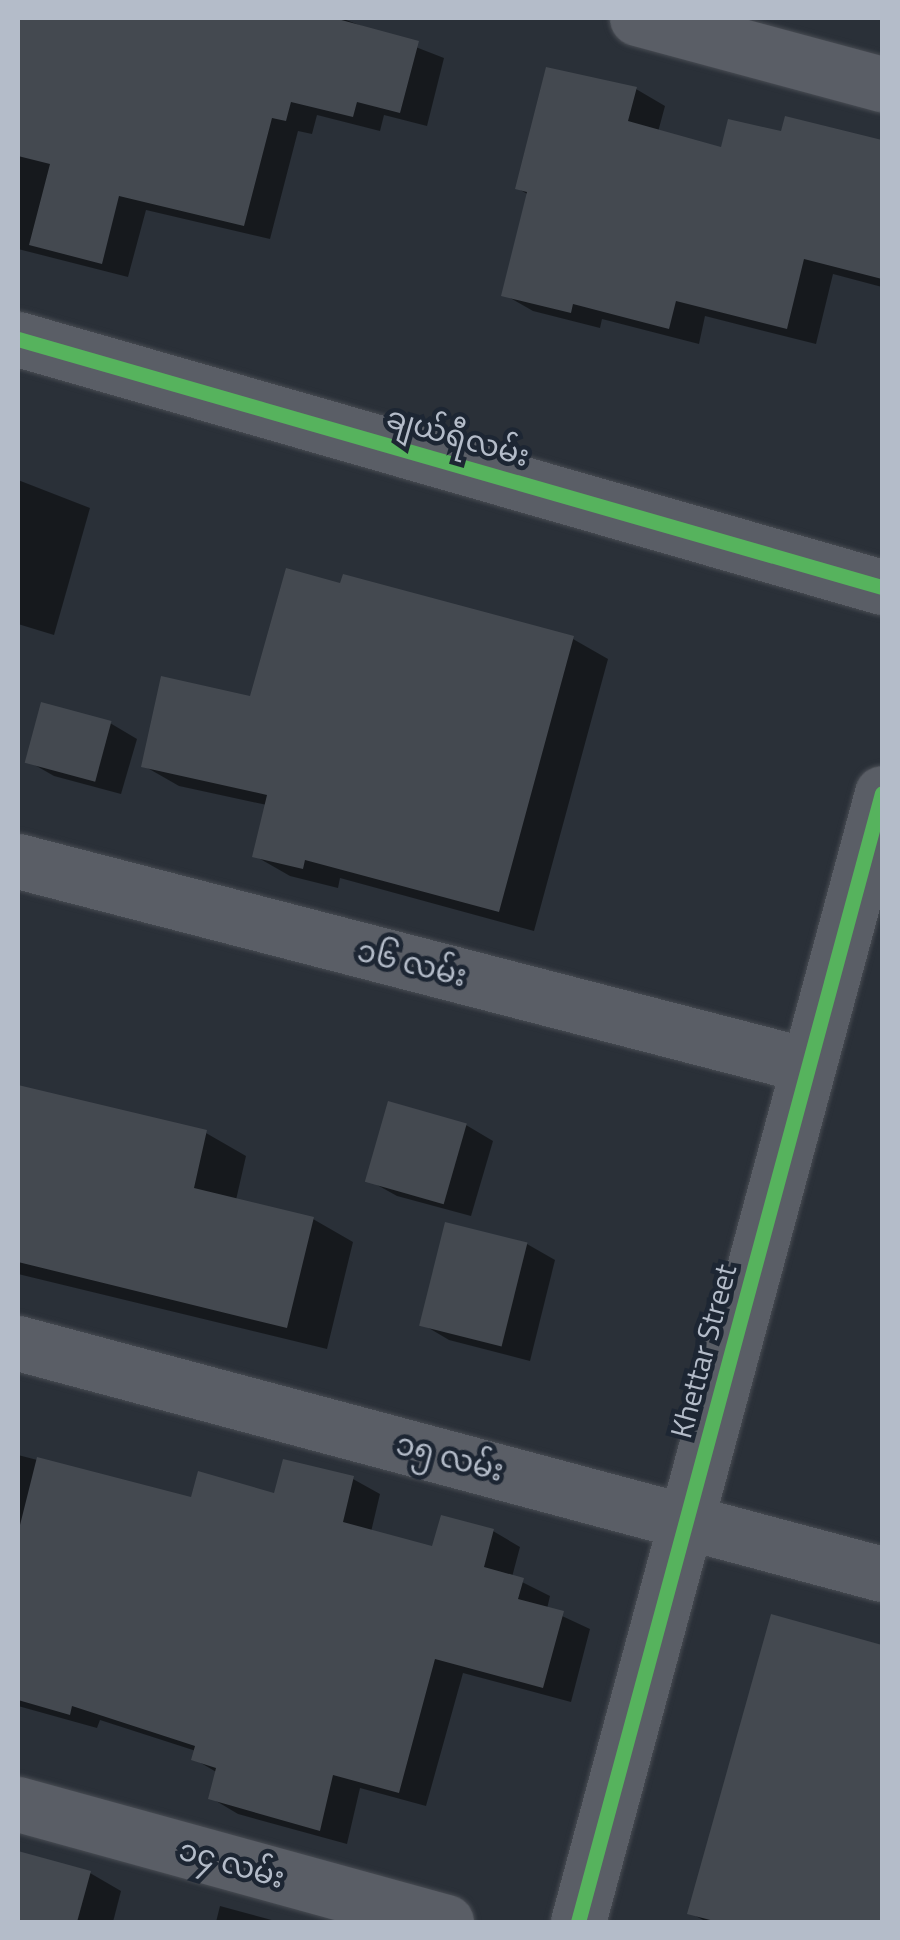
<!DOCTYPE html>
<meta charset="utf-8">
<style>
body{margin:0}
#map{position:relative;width:900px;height:1940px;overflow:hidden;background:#2a3038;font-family:"Titillium Web","Noto Sans Myanmar",sans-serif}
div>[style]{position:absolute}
.shadow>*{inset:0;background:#0007}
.building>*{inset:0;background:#444950;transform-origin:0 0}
.roads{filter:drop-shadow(0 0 2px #484c53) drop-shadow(0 0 2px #484c53)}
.street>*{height:55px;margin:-27.5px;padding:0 27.5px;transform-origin:27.5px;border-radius:27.5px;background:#5a5e66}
.cycleway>*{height:15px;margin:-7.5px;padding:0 7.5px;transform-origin:7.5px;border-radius:7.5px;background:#56b35d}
span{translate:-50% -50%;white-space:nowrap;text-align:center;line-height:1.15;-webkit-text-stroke:9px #1d2633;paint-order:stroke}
.street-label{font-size:30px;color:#b4bcc9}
.frame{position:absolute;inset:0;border:20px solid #b4bcc9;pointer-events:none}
</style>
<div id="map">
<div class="shadow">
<i style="clip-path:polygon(18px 18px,341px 18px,444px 58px,427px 126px,384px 115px,380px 131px,317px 115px,312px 134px,298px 131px,270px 239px,146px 210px,128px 277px,18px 249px)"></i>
<i style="clip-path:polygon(636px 89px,665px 106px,658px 132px,723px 150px,783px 134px,787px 119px,882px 142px,882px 287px,833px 274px,816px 344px,705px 316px,699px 344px,602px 319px,600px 328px,533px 311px,503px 294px,529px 195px,517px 188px)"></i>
<i style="clip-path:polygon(18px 480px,90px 508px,54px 635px,18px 624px)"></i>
<i style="clip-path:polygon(573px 639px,608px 659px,534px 931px,340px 878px,338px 888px,290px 876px,255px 856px,267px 805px,179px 786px,144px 766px,252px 699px)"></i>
<i style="clip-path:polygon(110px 723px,137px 739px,121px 794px,54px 776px,26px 760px)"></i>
<i style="clip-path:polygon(18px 1088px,206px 1133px,246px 1156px,236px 1200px,313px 1219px,353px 1242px,327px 1349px,18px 1274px)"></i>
<i style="clip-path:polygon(466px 1125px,493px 1141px,471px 1216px,397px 1196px,370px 1181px)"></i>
<i style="clip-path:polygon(447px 1225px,527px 1244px,555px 1260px,530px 1361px,449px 1340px,422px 1324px)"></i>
<i style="clip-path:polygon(18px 1455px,192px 1500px,276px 1496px,353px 1479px,380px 1494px,371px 1532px,434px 1549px,493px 1531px,520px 1547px,512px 1577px,550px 1596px,547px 1609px,590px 1629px,571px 1702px,463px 1673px,426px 1806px,360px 1788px,347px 1844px,238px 1814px,211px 1798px,218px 1773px,194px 1759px,196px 1751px,100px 1720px,97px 1728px,18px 1706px)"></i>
<i style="clip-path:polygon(772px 1617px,882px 1647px,882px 1922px,707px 1922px,690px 1913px)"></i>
<i style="clip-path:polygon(24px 1855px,90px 1873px,121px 1891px,113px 1922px,18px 1922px)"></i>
<i style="clip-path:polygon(220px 1906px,279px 1922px,216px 1922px)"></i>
</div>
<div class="building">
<i style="clip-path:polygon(18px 18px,334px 18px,419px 41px,400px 113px,357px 102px,353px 117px,291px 102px,286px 121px,272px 118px,244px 226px,119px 196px,102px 264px,29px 245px,50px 164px,18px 156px)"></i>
<i style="clip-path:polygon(546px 67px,637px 87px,628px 121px,721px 147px,728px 119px,781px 131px,785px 116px,882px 140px,882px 279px,804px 259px,787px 329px,676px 301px,669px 329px,573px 304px,571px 313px,501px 296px,527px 192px,515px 189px)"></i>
<i style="clip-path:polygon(286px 568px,340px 583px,343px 574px,574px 636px,499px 912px,305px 860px,303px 869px,252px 857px,267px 795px,141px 767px,161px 676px,250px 696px)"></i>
<i style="left:41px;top:702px;width:73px;height:63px;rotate:15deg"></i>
<i style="clip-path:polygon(18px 1085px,207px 1130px,194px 1188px,314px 1217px,287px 1328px,18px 1262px)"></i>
<i style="left:388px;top:1101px;width:82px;height:84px;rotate:16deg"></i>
<i style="left:445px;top:1222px;width:85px;height:107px;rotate:14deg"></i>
<i style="clip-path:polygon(37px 1457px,191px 1497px,198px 1471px,274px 1493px,283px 1459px,354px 1476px,343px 1522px,432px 1546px,441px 1515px,494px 1529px,484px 1567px,524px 1578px,518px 1599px,564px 1611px,543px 1688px,435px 1659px,399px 1793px,333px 1775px,320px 1831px,208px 1799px,216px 1768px,191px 1760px,195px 1746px,72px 1706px,70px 1715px,18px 1700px,18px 1533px)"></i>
<i style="clip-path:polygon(771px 1614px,882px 1645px,882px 1922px,718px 1922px,687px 1914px)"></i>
<i style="clip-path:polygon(18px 1851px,91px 1871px,77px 1922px,18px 1922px)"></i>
</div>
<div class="roads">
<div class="street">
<i style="left:637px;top:18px;width:254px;rotate:15.1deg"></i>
<i style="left:18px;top:339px;width:899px;rotate:16.02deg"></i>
<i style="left:18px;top:861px;width:814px;rotate:14.51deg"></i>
<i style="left:18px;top:1343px;width:894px;rotate:14.97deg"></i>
<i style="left:18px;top:1804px;width:444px;rotate:15.4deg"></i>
<i style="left:578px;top:1922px;width:1169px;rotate:-74.93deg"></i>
</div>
</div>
<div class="cycleway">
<i style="left:18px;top:339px;width:899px;rotate:16.02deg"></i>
<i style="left:578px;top:1922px;width:1169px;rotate:-74.93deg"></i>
</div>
<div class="street-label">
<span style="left:458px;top:436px;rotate:16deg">ချယ်ရီလမ်း</span>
<span style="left:412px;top:963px;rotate:14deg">၁၆ လမ်း</span>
<span style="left:703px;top:1351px;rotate:-75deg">Khettar Street</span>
<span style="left:450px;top:1457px;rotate:15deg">၁၅ လမ်း</span>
<span style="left:232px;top:1863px;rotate:16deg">၁၄ လမ်း</span>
</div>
<div class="frame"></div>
</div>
